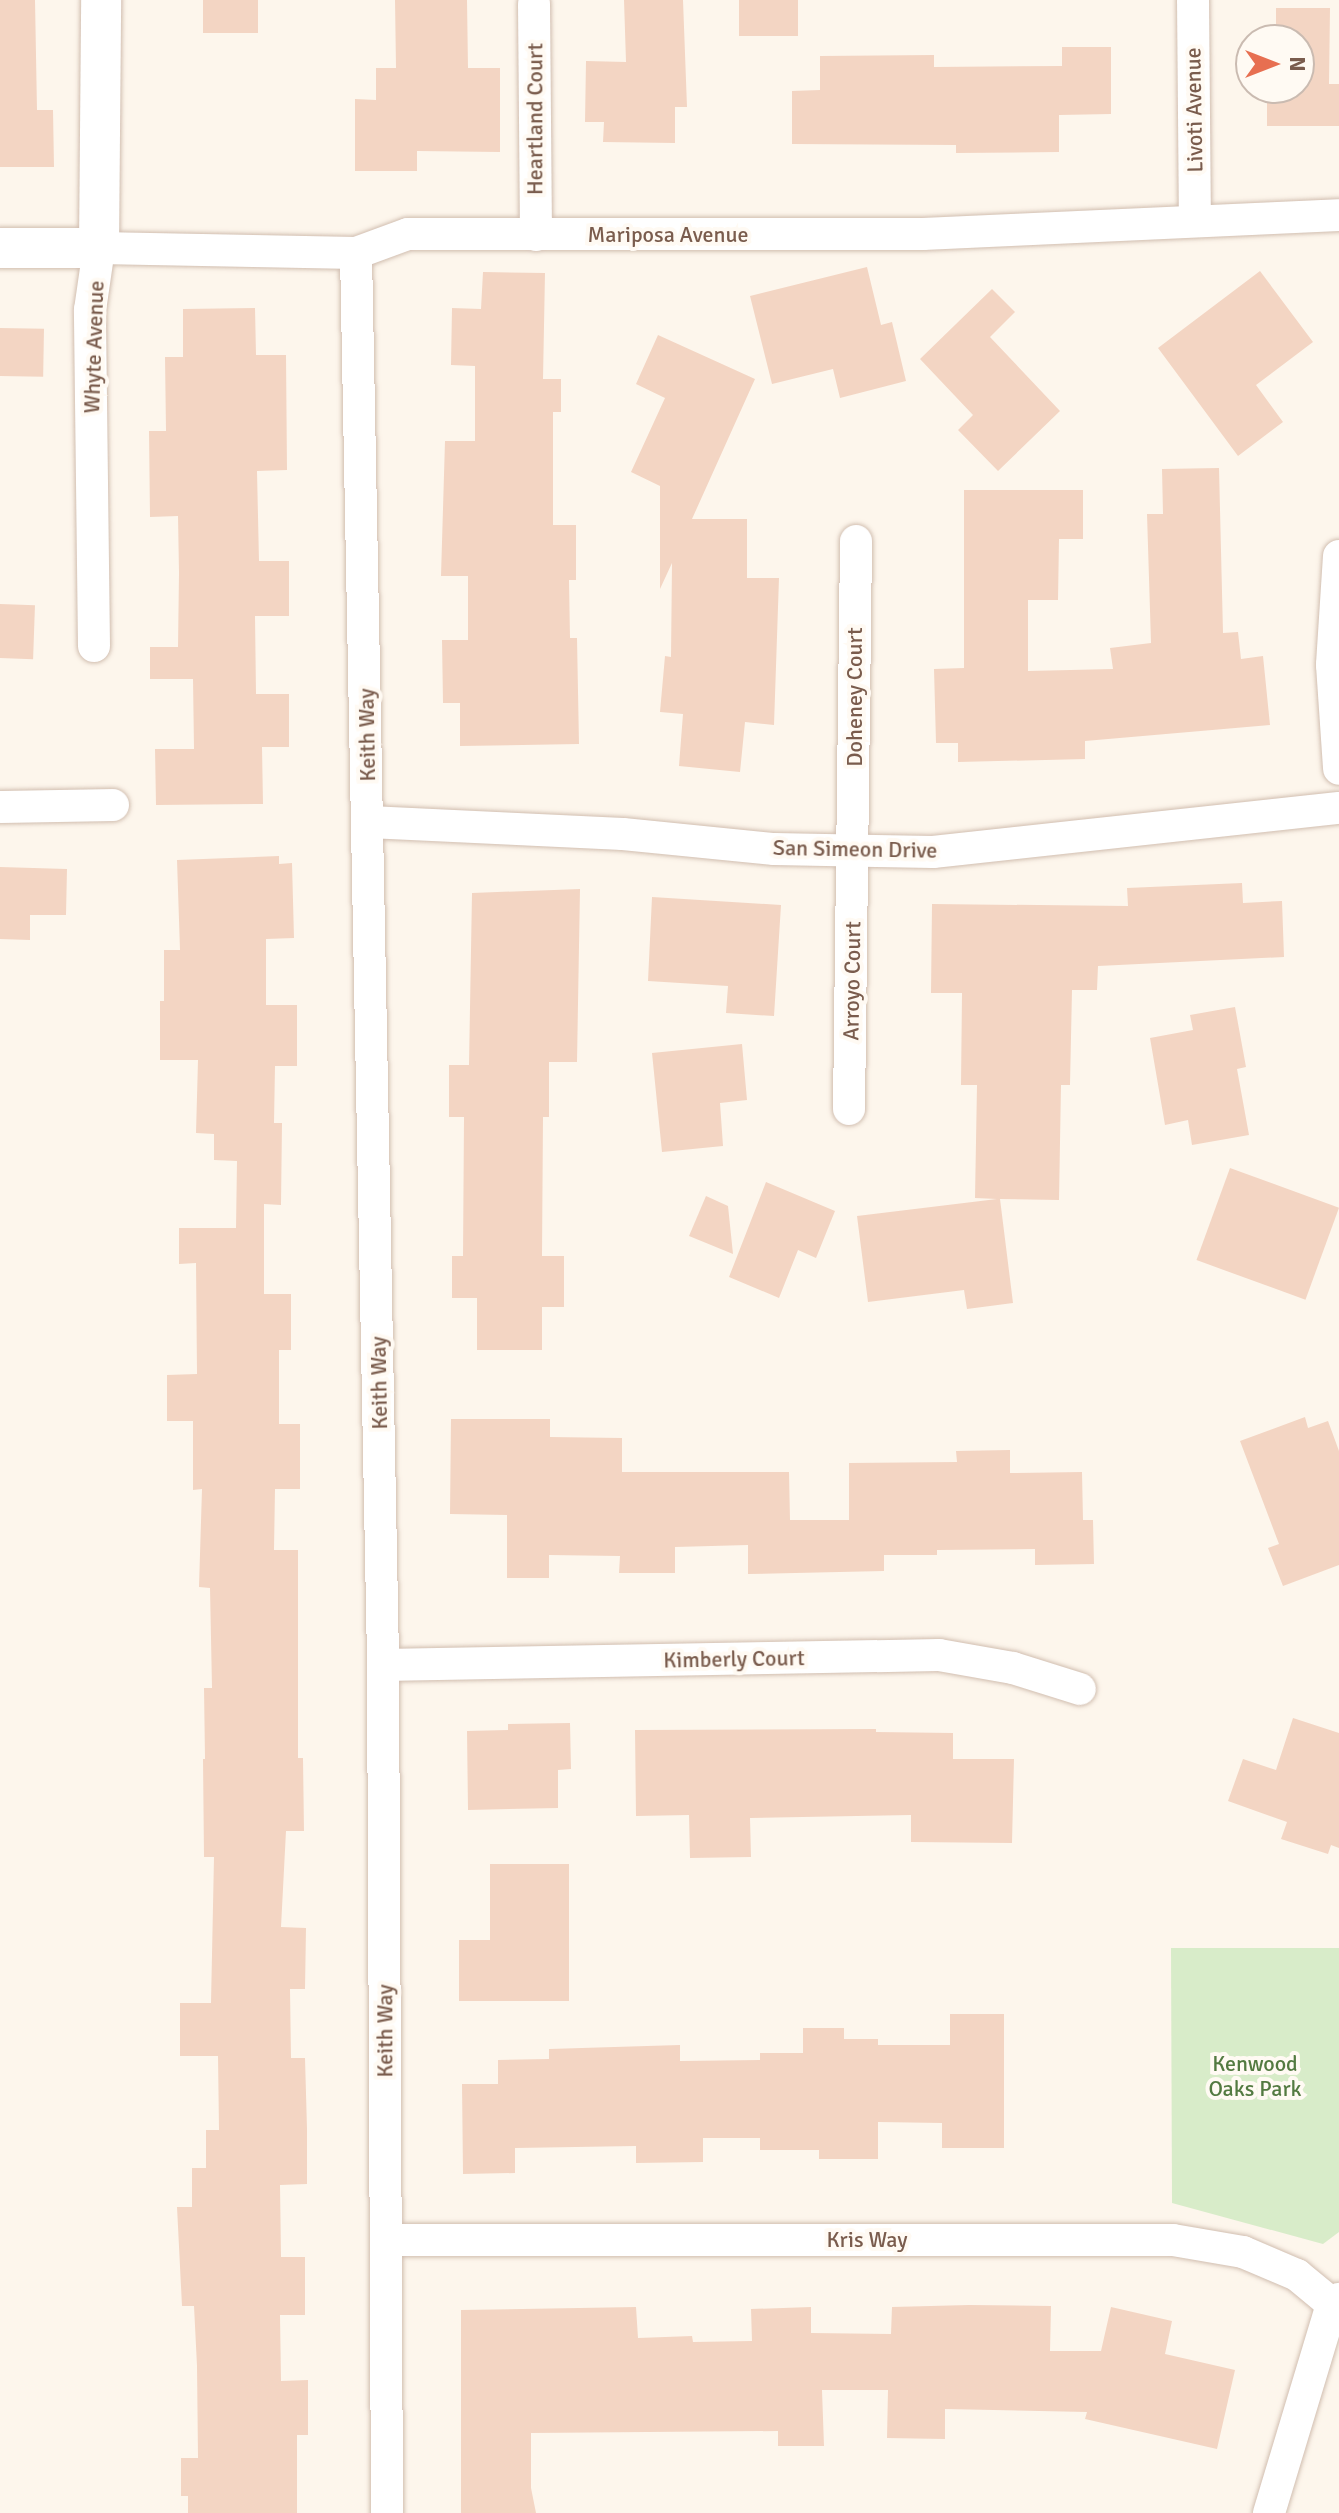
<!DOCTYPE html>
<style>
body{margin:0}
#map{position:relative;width:1339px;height:2513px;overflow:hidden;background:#fdf6ec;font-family:Signika,sans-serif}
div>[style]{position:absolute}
.green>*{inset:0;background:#d8ecc9}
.building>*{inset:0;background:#f3d5c3;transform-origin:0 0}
.roads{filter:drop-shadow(0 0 2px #d1beb0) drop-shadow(0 0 2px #d1beb0)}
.minor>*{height:32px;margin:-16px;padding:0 16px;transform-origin:16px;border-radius:16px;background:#fff}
.tertiary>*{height:40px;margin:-20px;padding:0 20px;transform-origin:20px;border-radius:20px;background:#fff}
span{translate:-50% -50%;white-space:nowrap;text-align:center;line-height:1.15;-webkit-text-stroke:8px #fffaf3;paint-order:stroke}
.street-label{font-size:22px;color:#7a5c4d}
.park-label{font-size:22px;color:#537a41}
.north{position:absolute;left:1235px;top:24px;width:80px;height:80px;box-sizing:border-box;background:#fffaf3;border:2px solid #cabbb1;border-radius:50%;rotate:90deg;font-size:22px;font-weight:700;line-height:32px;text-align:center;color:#7a5c4d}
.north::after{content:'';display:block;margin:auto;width:28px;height:36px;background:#e76f51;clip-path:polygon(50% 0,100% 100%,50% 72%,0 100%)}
</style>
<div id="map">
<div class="green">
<i style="clip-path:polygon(1171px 1948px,1339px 1948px,1339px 2232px,1323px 2244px,1172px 2203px)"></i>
</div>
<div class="building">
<i style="clip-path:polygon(0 0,35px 0,37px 110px,53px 110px,54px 167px,0 167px)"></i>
<i style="left:203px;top:0;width:55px;height:33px"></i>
<i style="clip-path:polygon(395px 0,467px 0,468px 68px,500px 68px,500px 152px,417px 151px,417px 171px,355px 171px,355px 99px,376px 100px,376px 68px,396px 68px)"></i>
<i style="clip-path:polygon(624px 0,683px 0,687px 107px,675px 107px,675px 143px,603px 142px,604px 122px,585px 122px,586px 61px,626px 62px)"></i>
<i style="left:739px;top:0;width:59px;height:36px"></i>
<i style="clip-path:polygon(1276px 8px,1330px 8px,1329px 84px,1339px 84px,1339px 126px,1267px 126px,1267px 88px,1299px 88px,1299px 40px,1268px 40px,1268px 29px,1276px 29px)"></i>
<i style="clip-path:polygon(1062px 47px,1111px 47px,1111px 114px,1059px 115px,1059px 152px,956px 153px,956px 145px,792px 144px,792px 91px,820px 90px,820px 56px,934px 55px,934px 67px,1062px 66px)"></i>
<i style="clip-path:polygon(867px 267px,881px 325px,892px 322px,906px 381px,840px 398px,833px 369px,772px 384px,750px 296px)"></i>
<i style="clip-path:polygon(1260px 271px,1313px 342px,1256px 385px,1283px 422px,1238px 456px,1158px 348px)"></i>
<i style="clip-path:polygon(483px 272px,545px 273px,543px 379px,561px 379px,561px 412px,553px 412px,553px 525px,576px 525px,576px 580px,569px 580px,570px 638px,577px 638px,579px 744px,460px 746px,460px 703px,443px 703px,442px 640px,468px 640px,468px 576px,441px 576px,445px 441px,475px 441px,475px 366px,451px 365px,452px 308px,481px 309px)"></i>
<i style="clip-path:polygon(992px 289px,1015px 312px,990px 337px,1060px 411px,998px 471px,958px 430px,973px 415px,920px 359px)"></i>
<i style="clip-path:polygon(255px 308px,256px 355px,286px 355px,287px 470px,257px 471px,259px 561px,289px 561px,289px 616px,255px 616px,256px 694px,289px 694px,289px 747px,262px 747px,263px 804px,156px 805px,155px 749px,194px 749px,193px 679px,150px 679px,150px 647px,178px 647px,179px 573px,178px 516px,150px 517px,149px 431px,166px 431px,165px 357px,183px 357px,183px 309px)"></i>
<i style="left:0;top:328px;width:44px;height:48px;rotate:1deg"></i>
<i style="clip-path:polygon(658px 335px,755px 379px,692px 519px,747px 519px,747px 578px,779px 578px,774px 725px,745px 722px,740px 772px,679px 766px,683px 714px,660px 712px,665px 656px,671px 657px,672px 563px,660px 589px,660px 486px,631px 472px,665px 398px,636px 384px)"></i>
<i style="clip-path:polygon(1219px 468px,1223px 633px,1238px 632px,1241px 659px,1263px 656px,1270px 725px,1085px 741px,1085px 759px,958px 762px,958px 743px,936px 743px,934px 669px,964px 668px,964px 490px,1083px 490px,1083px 539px,1059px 539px,1058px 600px,1028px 600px,1028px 671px,1113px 669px,1110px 648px,1151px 643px,1147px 514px,1163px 514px,1162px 469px)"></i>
<i style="left:0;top:604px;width:35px;height:54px;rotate:2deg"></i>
<i style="clip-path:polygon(279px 856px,279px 864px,292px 863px,294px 938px,266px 939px,266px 1005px,297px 1005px,297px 1066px,275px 1066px,274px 1123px,282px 1123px,281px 1205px,264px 1204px,264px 1294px,291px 1294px,291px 1350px,279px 1350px,279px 1424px,300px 1424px,300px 1489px,275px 1489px,274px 1550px,298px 1550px,298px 1758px,303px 1758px,304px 1831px,286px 1831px,281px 1927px,306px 1928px,305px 1989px,290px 1989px,291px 2058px,305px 2058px,307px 2129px,307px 2184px,280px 2185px,281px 2257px,305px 2257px,305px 2315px,280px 2315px,281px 2381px,308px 2380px,308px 2435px,297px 2435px,297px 2513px,188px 2513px,188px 2496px,181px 2496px,181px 2458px,198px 2458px,197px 2366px,194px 2306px,182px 2306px,177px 2207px,192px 2207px,192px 2168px,206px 2168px,206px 2130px,219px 2130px,218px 2056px,180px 2056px,180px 2003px,211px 2003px,214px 1857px,204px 1857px,203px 1759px,205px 1759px,204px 1688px,212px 1688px,210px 1588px,199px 1587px,202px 1489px,193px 1490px,193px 1421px,167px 1421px,167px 1375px,197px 1374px,196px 1263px,179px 1264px,179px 1228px,236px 1228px,237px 1161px,214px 1160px,214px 1134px,196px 1133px,198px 1060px,160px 1060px,160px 1001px,164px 1001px,164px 950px,180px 950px,177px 860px)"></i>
<i style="clip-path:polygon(0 867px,67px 869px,66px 915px,30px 915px,30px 940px,0 939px)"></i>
<i style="clip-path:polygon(1242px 883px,1243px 903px,1282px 901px,1284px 957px,1098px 966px,1097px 990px,1072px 990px,1070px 1085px,1061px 1085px,1059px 1200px,1000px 1199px,1013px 1303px,967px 1309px,964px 1290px,868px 1302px,857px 1216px,997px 1199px,975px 1198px,977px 1085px,961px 1085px,962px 993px,931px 993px,932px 904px,1128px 906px,1127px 888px)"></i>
<i style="clip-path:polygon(580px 889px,577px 1062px,549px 1062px,549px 1117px,543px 1117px,542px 1256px,564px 1256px,564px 1307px,542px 1307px,542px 1350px,477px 1350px,477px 1298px,452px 1298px,452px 1256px,463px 1256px,464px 1117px,449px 1117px,449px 1065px,469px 1065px,472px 893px)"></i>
<i style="clip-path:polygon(652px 897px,781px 905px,774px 1016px,726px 1013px,728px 986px,648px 981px)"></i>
<i style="clip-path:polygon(1235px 1007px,1246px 1067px,1237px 1069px,1249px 1135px,1192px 1145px,1188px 1120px,1165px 1125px,1150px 1038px,1193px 1030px,1190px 1015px)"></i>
<i style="clip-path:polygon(742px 1044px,747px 1100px,720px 1103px,723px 1146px,662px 1152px,652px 1053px)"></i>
<i style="left:1230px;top:1168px;width:116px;height:98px;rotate:20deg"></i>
<i style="clip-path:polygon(766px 1182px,835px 1211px,816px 1258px,798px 1250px,779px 1298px,729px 1277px)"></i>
<i style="clip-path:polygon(706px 1196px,728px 1206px,733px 1254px,689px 1236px)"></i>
<i style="clip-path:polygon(1305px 1417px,1308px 1428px,1328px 1421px,1339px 1451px,1339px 1565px,1283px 1586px,1268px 1548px,1279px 1544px,1240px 1441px)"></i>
<i style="clip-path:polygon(451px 1419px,550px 1419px,550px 1437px,622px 1438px,622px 1472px,789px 1472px,790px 1520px,849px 1520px,849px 1463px,957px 1462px,956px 1451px,1010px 1450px,1010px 1473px,1082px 1472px,1083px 1520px,1093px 1520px,1094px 1564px,1035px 1565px,1035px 1549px,937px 1550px,937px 1555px,884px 1555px,884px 1571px,748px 1574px,748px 1545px,675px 1547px,675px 1573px,619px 1573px,620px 1556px,549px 1555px,549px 1578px,507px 1578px,507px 1515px,450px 1514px)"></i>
<i style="clip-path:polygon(1293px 1718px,1339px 1733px,1339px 1848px,1331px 1845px,1328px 1854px,1281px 1839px,1287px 1822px,1228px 1801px,1243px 1759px,1276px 1770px)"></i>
<i style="clip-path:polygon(570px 1723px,571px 1769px,558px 1770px,558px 1808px,468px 1810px,467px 1731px,508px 1730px,508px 1724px)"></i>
<i style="clip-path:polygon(876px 1729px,876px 1732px,953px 1733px,953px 1759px,1014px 1759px,1012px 1843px,911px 1842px,911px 1815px,750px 1818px,751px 1857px,690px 1858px,689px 1815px,636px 1816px,635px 1730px)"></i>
<i style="clip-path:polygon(490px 1864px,569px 1864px,569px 2001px,459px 2001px,459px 1940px,490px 1940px)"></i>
<i style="clip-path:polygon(950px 2014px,1004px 2014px,1004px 2148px,942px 2148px,942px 2123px,878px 2122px,878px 2159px,819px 2159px,819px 2150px,760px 2150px,760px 2138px,703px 2138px,703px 2162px,636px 2163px,636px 2146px,515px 2148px,515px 2173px,463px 2174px,462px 2084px,498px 2084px,498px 2060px,549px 2059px,549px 2049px,680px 2045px,680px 2061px,760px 2060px,760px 2053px,803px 2053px,803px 2028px,844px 2028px,844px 2039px,878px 2039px,878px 2045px,950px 2045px)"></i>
<i style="clip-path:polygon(969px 2305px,1051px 2306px,1050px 2351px,1101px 2351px,1111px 2307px,1172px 2321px,1165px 2354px,1235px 2370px,1217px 2449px,1085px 2419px,1087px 2412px,945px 2409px,945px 2439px,887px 2438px,888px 2390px,822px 2390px,824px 2446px,778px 2446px,778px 2431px,531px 2433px,531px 2488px,536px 2513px,461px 2513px,461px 2310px,636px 2307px,638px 2338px,692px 2336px,693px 2342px,752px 2341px,751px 2309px,811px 2307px,811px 2333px,891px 2334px,892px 2307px)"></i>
</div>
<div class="roads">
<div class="minor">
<i style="left:1193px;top:0;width:220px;rotate:89.5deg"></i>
<i style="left:534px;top:4px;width:231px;rotate:89.5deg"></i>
<i style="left:356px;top:253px;width:1412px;rotate:88.9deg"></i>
<i style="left:383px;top:1665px;width:848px;rotate:89.73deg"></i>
<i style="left:1339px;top:556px;width:109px;rotate:93.7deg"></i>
<i style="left:1332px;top:665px;width:104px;rotate:86.1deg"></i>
<i style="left:94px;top:646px;width:336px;rotate:-90.7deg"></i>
<i style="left:90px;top:310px;width:63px;rotate:-81.7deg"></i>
<i style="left:99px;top:248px;width:257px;rotate:1.1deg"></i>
<i style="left:356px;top:253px;width:55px;rotate:-20.1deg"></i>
<i style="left:408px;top:234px;width:515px"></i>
<i style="left:923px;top:234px;width:416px;rotate:-2.6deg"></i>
<i style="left:0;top:807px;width:113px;rotate:-1deg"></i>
<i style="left:369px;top:822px;width:254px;rotate:2.7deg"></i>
<i style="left:623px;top:834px;width:152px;rotate:5.7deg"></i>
<i style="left:774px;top:849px;width:159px;rotate:1.1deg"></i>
<i style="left:933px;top:852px;width:408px;rotate:-6.2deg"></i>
<i style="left:849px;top:1109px;width:568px;rotate:-89.29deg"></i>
<i style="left:383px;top:1665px;width:556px;rotate:-1.03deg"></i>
<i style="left:939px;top:1655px;width:75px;rotate:10deg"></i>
<i style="left:1013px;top:1668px;width:70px;rotate:17.4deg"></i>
<i style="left:386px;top:2240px;width:787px"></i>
<i style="left:1173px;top:2240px;width:71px;rotate:9.7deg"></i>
<i style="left:1243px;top:2252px;width:59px;rotate:23.1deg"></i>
<i style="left:1297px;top:2275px;width:45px;rotate:39.6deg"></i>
<i style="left:1269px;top:2513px;width:218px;rotate:-73.2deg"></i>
<i style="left:1332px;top:2304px;width:9px;rotate:-36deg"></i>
</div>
<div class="tertiary">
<i style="left:0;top:248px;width:99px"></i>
<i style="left:99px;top:248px;width:248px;rotate:-89.5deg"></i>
</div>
</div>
<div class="street-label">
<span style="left:1194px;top:110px;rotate:-91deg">Livoti Avenue</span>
<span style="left:535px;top:119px;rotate:-90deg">Heartland Court</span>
<span style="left:668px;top:235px">Mariposa Avenue</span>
<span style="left:94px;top:347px;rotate:-88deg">Whyte Avenue</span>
<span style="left:855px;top:697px;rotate:-90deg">Doheney Court</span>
<span style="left:367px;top:735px;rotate:-91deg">Keith Way</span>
<span style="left:855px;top:849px;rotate:1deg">San Simeon Drive</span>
<span style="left:852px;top:981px;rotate:-89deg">Arroyo Court</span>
<span style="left:379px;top:1383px;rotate:-91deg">Keith Way</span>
<span style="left:734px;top:1659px;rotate:-1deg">Kimberly Court</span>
<span style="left:385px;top:2031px;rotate:-90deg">Keith Way</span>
<span style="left:867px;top:2240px">Kris Way</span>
</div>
<div class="park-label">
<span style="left:1255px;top:2076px">Kenwood<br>Oaks Park</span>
</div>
<div class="north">N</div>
</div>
